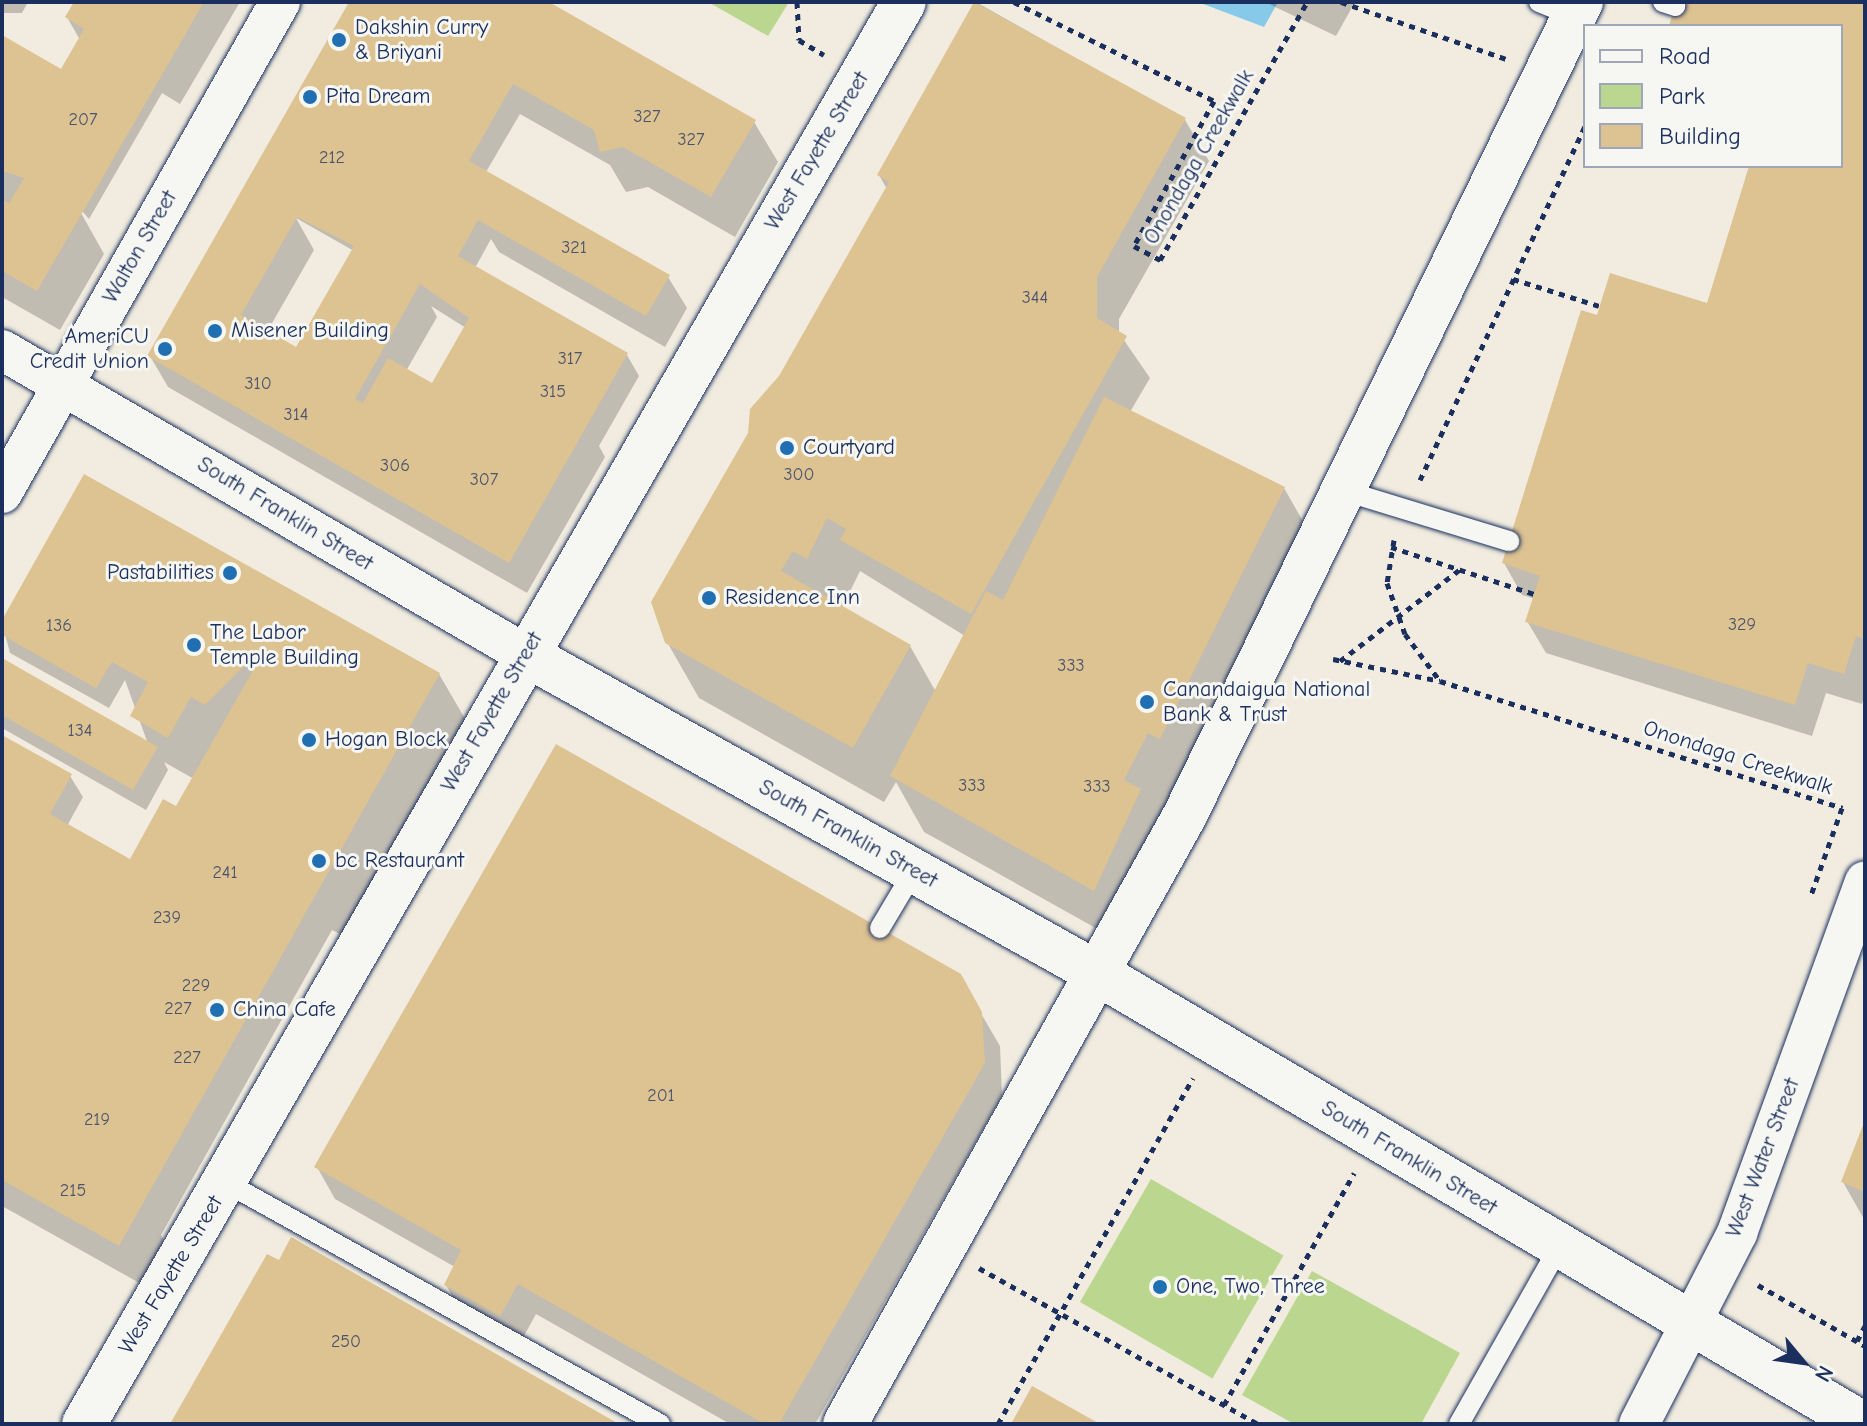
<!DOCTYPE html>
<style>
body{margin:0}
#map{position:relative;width:1867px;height:1426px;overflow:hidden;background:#f1ecdf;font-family:"Comic Neue",sans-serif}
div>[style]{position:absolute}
.green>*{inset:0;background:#bbd78f;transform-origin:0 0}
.water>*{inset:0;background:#87c9e8}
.shadow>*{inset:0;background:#0003}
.building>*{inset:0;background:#ddc292}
.path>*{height:5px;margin-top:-2.5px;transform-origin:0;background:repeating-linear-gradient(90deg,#1b2f5e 0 6px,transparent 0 12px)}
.roads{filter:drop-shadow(0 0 2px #1b2f5e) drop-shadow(0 0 2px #1b2f5e)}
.service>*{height:20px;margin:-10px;padding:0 10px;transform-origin:10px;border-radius:10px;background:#f6f6f2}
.minor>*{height:40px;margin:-20px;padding:0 20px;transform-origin:20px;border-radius:20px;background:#f6f6f2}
.tertiary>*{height:44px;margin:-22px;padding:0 22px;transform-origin:22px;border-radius:22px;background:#f6f6f2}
.dots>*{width:22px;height:22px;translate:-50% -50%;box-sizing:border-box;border:4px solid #f6f6f2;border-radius:50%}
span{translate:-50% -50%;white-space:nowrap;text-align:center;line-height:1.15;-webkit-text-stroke:6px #f6f6f2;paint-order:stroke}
.number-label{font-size:18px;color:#4c546b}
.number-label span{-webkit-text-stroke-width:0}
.poi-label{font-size:22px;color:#1b2f5e}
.left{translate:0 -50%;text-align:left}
.right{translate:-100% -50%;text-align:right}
.street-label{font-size:22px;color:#1b2f5e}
.frame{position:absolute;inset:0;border:4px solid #1b2f5e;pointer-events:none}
.legend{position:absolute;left:1583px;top:24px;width:260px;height:144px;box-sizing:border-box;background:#f6f6f2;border:2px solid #9ea6b7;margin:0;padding:10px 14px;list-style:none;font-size:24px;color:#1b2f5e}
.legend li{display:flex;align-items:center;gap:16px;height:40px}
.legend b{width:40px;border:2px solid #9ea6b7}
.north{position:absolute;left:1763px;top:1322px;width:80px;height:80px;-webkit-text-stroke:6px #f6f6f2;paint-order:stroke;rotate:119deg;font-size:22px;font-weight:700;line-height:32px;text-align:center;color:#1b2f5e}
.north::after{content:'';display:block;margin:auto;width:28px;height:36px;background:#1b2f5e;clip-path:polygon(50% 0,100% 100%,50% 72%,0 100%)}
</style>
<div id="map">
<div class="green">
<i style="clip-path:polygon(708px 2px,789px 2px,768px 36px)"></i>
<i style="left:1151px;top:1179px;width:153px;height:142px;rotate:30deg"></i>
<i style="clip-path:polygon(1312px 1271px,1460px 1353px,1421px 1424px,1294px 1424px,1242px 1395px)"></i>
</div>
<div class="water">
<i style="clip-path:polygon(1198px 2px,1278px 2px,1264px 27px)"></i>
</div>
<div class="shadow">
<i style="clip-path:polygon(2px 2px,28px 2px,22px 13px,2px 13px)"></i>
<i style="clip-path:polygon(76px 2px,240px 2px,180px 104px,162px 93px,89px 219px,76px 204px,104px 254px,60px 330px,2px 297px,2px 37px,62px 72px,80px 40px,67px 17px)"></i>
<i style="clip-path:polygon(evenodd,351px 2px,545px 2px,754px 122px,778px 162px,735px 237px,648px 187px,626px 192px,610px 165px,520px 114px,486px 172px,668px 277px,687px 308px,665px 347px,499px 252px,491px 239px,475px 268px,627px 355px,639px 376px,599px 446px,605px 457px,527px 593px,168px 387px,150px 356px,351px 2px,296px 218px,354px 251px,297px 349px,267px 332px,314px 250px,296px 218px,351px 2px,431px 306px,466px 328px,432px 387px,406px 371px,437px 317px,431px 306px)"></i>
<i style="clip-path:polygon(evenodd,976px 2px,1185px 120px,1209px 161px,1119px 319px,1119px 333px,1150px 378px,1130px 412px,1284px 488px,1316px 544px,1126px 945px,924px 832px,896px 782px,884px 802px,699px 698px,667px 642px,781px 377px,887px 189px,879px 175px,976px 2px,860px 571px,965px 636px,936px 692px,910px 646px,842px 608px,860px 571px)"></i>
<i style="clip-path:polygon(1265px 2px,1355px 2px,1336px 36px)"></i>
<i style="clip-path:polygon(1865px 2px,1865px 693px,1862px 704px,1826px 693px,1812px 736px,1546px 653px,1527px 621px,1535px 599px,1522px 595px,1504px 563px,1598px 318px,1708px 305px,1752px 166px,1841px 166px,1841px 26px,1671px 26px)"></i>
<i style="clip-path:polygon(2px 623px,439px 674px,471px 729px,353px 941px,332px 930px,161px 1235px,166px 1244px,143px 1285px,2px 1206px,2px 737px,70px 776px,83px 797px,67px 826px,131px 862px,183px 812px,194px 779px,164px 762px,168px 770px,146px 810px,2px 728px,2px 661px,148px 744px,125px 680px,109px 708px,10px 653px)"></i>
<i style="clip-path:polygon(959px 976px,1000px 1046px,1002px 1096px,815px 1424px,730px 1424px,536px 1314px,518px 1347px,464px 1317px,446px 1285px,455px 1267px,335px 1199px,317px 1167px)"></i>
<i style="clip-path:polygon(1865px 1125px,1865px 1221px,1843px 1182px)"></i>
</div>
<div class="building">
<i style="clip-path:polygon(74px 2px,204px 2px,37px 291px,2px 271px,2px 199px,9px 203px,24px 178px,2px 171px,2px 35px,61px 69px,84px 29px,65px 17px)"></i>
<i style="clip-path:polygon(evenodd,349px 2px,549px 2px,756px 120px,711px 197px,623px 147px,600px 152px,594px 130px,513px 84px,469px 161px,670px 275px,646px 316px,478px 220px,458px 256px,628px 353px,509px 563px,147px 356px,349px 2px,297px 217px,354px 246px,296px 347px,241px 315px,297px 217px,349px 2px,420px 284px,469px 318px,432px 383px,388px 358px,363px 403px,355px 399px,420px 284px)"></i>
<i style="clip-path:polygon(974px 2px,1186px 118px,1097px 277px,1097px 318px,1127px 336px,971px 614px,840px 540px,846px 529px,827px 518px,807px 559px,793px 551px,781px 571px,911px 645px,853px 748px,665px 643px,651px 602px,748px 433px,750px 409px,779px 376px,889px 182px,877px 175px)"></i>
<i style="clip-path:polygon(1676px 2px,1865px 2px,1865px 639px,1856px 636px,1844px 674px,1808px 663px,1795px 705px,1525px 622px,1540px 576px,1502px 563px,1581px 310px,1597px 315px,1610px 273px,1707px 303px,1749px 166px,1841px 166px,1841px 26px,1669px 26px)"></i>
<i style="clip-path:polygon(1104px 397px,1285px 487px,1160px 739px,1148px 733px,1124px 780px,1141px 789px,1094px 891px,890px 776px,986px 591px,1003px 600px)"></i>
<i style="clip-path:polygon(84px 474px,440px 673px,119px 1246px,2px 1180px,2px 735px,72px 774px,50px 814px,130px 859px,163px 799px,176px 806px,259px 660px,253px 657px,205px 705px,191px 697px,168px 738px,130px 716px,148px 682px,112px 662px,96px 688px,2px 635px,2px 620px)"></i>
<i style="clip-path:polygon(2px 658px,158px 747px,133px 790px,2px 715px)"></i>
<i style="clip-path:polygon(556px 744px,961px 974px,982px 1012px,985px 1063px,779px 1424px,765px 1424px,518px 1284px,500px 1316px,444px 1285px,461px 1250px,314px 1167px)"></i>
<i style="clip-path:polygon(1865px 1120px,1865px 1192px,1841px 1182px)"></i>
<i style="clip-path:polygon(291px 1237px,619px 1424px,170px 1424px,267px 1254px,279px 1260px)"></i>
<i style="clip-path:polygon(1032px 1386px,1100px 1424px,1011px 1424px)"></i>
</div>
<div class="path">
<i style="left:797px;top:2px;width:38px;rotate:87deg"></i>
<i style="left:799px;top:40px;width:29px;rotate:31deg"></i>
<i style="left:1014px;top:2px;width:223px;rotate:26.3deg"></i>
<i style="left:1214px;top:101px;width:166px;rotate:118.9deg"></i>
<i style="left:1134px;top:246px;width:30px;rotate:28deg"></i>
<i style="left:1160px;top:260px;width:297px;rotate:-60.3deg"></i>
<i style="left:1341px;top:2px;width:176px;rotate:19deg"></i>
<i style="left:1513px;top:279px;width:90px;rotate:17.4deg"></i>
<i style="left:1420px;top:480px;width:391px;rotate:-65deg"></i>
<i style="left:1394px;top:540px;width:44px;rotate:99.2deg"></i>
<i style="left:1387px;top:583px;width:54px;rotate:70.6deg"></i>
<i style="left:1405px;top:634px;width:59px;rotate:53.3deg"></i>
<i style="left:1440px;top:681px;width:422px;rotate:17.5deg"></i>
<i style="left:1842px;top:808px;width:92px;rotate:109.6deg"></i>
<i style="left:1391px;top:547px;width:151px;rotate:18.2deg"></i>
<i style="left:1333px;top:659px;width:109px;rotate:11.6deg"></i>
<i style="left:1340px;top:661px;width:150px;rotate:-37.4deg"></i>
<i style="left:979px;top:1268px;width:320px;rotate:29.2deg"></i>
<i style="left:1758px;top:1285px;width:123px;rotate:29.7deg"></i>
<i style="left:1857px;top:1341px;width:17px;rotate:-62deg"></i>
<i style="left:1224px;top:1405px;width:266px;rotate:-60.7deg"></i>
<i style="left:998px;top:1424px;width:397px;rotate:-60.6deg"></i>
</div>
<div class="roads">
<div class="service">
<i style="left:1539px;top:2px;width:38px;rotate:22deg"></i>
<i style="left:1663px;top:2px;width:13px;rotate:18deg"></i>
<i style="left:1342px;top:490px;width:175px;rotate:17deg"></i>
<i style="left:880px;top:928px;width:66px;rotate:-59.2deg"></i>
<i style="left:225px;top:1182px;width:498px;rotate:29.1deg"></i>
<i style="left:1459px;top:1424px;width:203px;rotate:-60.5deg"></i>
</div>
<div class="minor">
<i style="left:2px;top:350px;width:605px;rotate:30.17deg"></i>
<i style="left:2px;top:493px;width:564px;rotate:-60.48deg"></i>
<i style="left:1639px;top:1424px;width:215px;rotate:-62.8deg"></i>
<i style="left:1737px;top:1233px;width:374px;rotate:-70deg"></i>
</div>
<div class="tertiary">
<i style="left:525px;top:654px;width:655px;rotate:29.15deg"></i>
<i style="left:1097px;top:973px;width:889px;rotate:30.49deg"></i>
<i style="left:84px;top:1424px;width:1641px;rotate:-60.03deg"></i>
<i style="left:845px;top:1424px;width:695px;rotate:-60.82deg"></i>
<i style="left:1184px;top:817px;width:907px;rotate:-64.03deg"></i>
</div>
</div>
<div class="dots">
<i style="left:339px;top:40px;background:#1f6fb2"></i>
<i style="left:310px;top:97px;background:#1f6fb2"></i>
<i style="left:215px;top:331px;background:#1f6fb2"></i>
<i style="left:165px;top:349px;background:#1f6fb2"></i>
<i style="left:787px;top:448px;background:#1f6fb2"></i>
<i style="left:230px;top:573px;background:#1f6fb2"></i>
<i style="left:709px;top:598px;background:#1f6fb2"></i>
<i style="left:194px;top:645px;background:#1f6fb2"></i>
<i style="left:1147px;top:702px;background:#1f6fb2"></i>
<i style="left:309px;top:740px;background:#1f6fb2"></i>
<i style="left:319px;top:861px;background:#1f6fb2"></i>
<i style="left:217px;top:1010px;background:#1f6fb2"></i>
<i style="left:1160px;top:1287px;background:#1f6fb2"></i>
</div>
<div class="number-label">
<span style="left:647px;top:117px">327</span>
<span style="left:83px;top:120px">207</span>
<span style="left:691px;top:140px">327</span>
<span style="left:332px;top:158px">212</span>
<span style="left:574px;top:248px">321</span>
<span style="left:1035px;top:298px">344</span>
<span style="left:570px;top:359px">317</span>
<span style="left:258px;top:384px">310</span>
<span style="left:553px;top:392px">315</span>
<span style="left:296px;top:415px">314</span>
<span style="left:395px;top:466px">306</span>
<span style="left:799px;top:475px">300</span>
<span style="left:484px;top:480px">307</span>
<span style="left:1742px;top:625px">329</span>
<span style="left:59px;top:626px">136</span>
<span style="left:1071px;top:666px">333</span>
<span style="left:80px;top:731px">134</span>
<span style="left:972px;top:786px">333</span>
<span style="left:1097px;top:787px">333</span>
<span style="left:225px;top:873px">241</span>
<span style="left:167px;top:918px">239</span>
<span style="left:196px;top:986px">229</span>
<span style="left:178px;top:1009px">227</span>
<span style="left:187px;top:1058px">227</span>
<span style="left:661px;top:1096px">201</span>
<span style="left:97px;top:1120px">219</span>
<span style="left:73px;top:1191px">215</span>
<span style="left:346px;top:1342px">250</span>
</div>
<div class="poi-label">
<span class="left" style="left:355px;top:40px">Dakshin Curry<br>&amp; Briyani</span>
<span class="left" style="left:326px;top:97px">Pita Dream</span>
<span class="left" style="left:231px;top:331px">Misener Building</span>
<span class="right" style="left:149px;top:349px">AmeriCU<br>Credit Union</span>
<span class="left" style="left:803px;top:448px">Courtyard</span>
<span class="right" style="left:214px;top:573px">Pastabilities</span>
<span class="left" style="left:725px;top:598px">Residence Inn</span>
<span class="left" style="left:210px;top:645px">The Labor<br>Temple Building</span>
<span class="left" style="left:1163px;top:702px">Canandaigua National<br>Bank &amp; Trust</span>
<span class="left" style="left:325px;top:740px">Hogan Block</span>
<span class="left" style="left:335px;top:861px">bc Restaurant</span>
<span class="left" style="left:233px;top:1010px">China Cafe</span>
<span class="left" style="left:1176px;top:1287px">One, Two, Three</span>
</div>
<div class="street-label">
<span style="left:817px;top:151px;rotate:-59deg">West Fayette Street</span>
<span style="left:1199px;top:157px;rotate:-60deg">Onondaga Creekwalk</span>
<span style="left:140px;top:247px;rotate:-60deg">Walton Street</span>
<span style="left:285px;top:514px;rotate:31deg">South Franklin Street</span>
<span style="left:492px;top:712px;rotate:-60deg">West Fayette Street</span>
<span style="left:1738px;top:758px;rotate:18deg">Onondaga Creekwalk</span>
<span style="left:848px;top:834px;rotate:29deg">South Franklin Street</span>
<span style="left:1409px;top:1158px;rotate:31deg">South Franklin Street</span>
<span style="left:1763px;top:1158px;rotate:-69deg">West Water Street</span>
<span style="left:171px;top:1275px;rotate:-59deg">West Fayette Street</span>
</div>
<div class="frame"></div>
<ul class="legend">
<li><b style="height:10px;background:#f6f6f2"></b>Road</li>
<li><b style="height:22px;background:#bbd78f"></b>Park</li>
<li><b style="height:22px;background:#ddc292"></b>Building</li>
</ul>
<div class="north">N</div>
</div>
